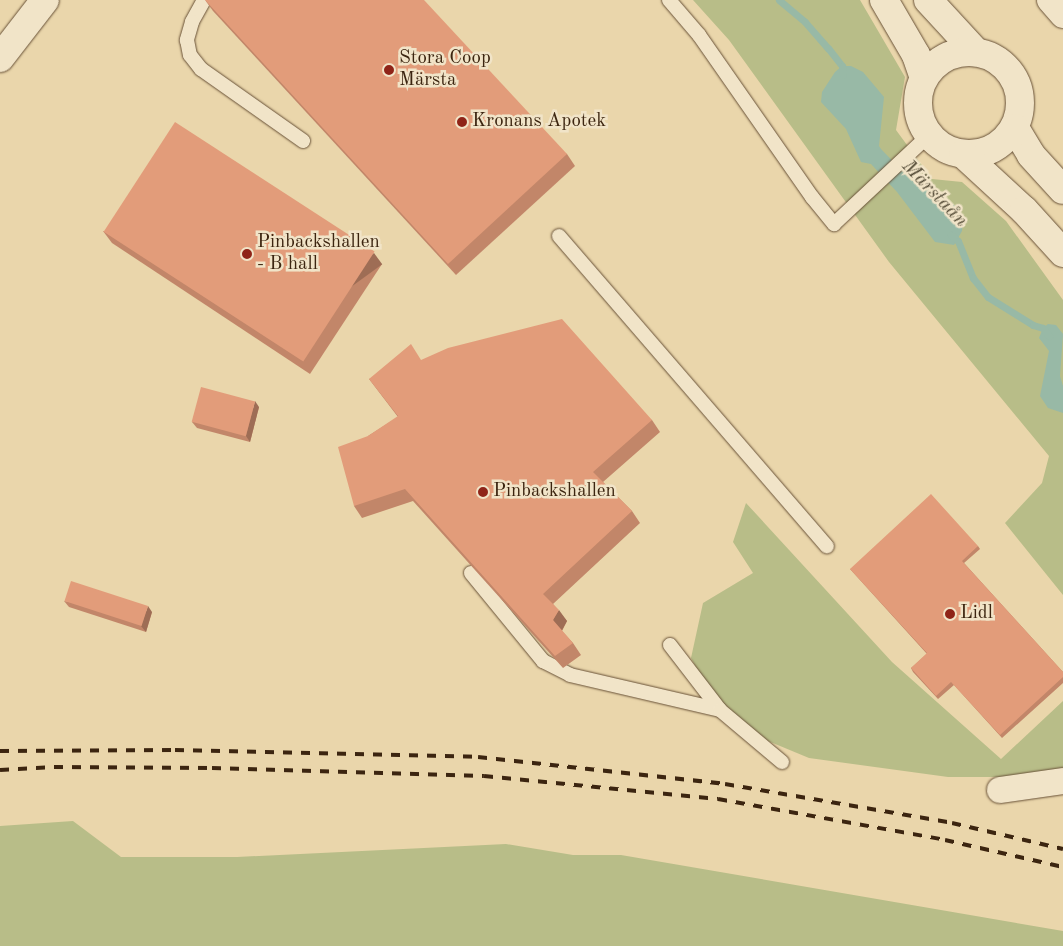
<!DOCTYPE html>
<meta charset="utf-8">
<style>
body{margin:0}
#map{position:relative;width:1063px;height:946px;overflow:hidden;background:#ead6ab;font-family:"Old Standard TT",serif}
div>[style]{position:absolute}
.green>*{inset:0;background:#b8bd88}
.water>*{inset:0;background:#98b9a6}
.stream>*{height:7px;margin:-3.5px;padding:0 3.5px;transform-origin:3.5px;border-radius:3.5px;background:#98b9a6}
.roads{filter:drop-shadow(0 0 1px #685137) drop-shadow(0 0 1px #685137)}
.service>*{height:14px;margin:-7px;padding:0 7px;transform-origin:7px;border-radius:7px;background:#f1e4c8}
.minor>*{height:26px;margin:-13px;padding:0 13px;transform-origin:13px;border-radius:13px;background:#f1e4c8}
.tertiary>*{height:28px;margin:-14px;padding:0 14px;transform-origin:14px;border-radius:14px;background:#f1e4c8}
.tertiary>.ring{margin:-14px;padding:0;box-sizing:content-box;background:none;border:28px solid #f1e4c8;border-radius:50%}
.secondary>*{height:28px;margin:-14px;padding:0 14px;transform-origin:14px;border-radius:14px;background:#f1e4c8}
.rail>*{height:4px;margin-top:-2px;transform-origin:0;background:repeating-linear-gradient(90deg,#3c2510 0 9px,transparent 0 18px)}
.wall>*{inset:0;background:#c28669}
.shaded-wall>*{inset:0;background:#9e6d55;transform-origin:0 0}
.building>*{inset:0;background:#e29c7a;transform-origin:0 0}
.dots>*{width:14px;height:14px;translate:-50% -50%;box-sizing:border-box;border:2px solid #f1e4c8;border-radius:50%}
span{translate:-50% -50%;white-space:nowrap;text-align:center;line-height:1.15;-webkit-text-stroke:5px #f1e4c8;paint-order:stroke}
.poi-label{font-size:19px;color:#3c2510}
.left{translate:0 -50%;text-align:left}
.water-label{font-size:20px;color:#534a36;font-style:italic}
</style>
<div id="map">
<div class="green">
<i style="clip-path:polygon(693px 0,860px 0,905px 77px,896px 130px,932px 179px,962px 182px,1006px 221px,1063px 300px,1063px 595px,1005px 523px,1042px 483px,1049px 456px,889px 262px,729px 40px)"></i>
<i style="clip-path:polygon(746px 503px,892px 662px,1001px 759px,1063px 701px,1063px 769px,1004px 777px,948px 777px,809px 758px,768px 741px,711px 695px,691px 658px,703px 603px,753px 573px,733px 542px)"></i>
<i style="clip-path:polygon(73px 821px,121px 857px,237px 857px,506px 844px,573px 855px,621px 855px,1063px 931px,1063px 946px,0 946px,0 826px)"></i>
</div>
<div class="water">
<i style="clip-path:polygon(842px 66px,851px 66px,863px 72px,884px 97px,879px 146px,881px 149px,911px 180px,943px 196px,960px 210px,963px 218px,962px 231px,954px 245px,935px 242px,897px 192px,871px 164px,861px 162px,846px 129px,821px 102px,822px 92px,835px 72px)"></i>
<i style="clip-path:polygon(1048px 324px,1056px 325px,1063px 334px,1060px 376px,1063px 386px,1063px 413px,1048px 408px,1040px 396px,1049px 351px,1039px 338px,1043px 328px)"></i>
</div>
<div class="stream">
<i style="left:779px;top:0;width:34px;rotate:40deg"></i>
<i style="left:805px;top:22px;width:35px;rotate:49deg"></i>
<i style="left:828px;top:48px;width:23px;rotate:52deg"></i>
<i style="left:842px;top:66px;width:9px;rotate:84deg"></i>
<i style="left:951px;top:235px;width:9px;rotate:41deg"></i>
<i style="left:958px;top:241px;width:40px;rotate:68deg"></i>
<i style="left:973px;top:278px;width:24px;rotate:52deg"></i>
<i style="left:988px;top:297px;width:53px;rotate:31.9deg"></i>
<i style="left:1033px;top:325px;width:10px;rotate:17deg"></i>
<i style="left:1043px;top:328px;width:10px;rotate:53deg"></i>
</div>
<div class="roads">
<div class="service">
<i style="left:204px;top:0;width:25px;rotate:119deg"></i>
<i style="left:192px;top:22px;width:19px;rotate:106deg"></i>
<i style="left:187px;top:40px;width:15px;rotate:79deg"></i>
<i style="left:190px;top:55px;width:18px;rotate:52deg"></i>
<i style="left:201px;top:69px;width:125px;rotate:35.2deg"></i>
<i style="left:669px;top:0;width:46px;rotate:49.4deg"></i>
<i style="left:699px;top:35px;width:198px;rotate:55.1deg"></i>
<i style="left:812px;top:197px;width:35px;rotate:51deg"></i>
<i style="left:834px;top:224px;width:130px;rotate:-43.1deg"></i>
<i style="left:559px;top:236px;width:410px;rotate:49.2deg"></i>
<i style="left:471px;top:573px;width:114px;rotate:50.7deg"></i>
<i style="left:543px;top:661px;width:30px;rotate:27deg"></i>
<i style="left:570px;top:675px;width:154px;rotate:13.1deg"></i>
<i style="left:670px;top:645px;width:82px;rotate:52.4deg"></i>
<i style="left:720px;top:710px;width:81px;rotate:40deg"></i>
</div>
<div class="minor">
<i style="left:1050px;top:0;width:20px;rotate:49deg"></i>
<i style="left:1000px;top:790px;width:64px;rotate:-8.1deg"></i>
</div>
<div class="tertiary">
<i style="left:884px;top:0;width:64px;rotate:59.8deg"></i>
<i style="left:916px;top:55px;width:24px;rotate:71deg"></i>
<i style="left:928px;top:0;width:71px;rotate:47.3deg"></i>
<i class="ring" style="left:918px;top:52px;width:74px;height:74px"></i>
<i style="left:1015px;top:128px;width:31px;rotate:59deg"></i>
<i style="left:1031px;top:155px;width:47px;rotate:47.6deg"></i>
<i style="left:963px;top:154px;width:83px;rotate:42.6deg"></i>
<i style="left:1024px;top:210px;width:58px;rotate:47.8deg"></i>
</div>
<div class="secondary">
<i style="left:0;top:58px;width:73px;rotate:-52.2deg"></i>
</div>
</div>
<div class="rail">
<i style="left:0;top:751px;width:175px;rotate:-0.3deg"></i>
<i style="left:175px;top:750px;width:303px;rotate:1.3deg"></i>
<i style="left:478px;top:757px;width:248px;rotate:6.2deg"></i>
<i style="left:725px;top:784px;width:230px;rotate:9.7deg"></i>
<i style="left:952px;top:823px;width:114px;rotate:13.2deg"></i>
<i style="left:0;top:770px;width:54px;rotate:-3.2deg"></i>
<i style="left:54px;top:767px;width:158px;rotate:0.4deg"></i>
<i style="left:212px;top:768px;width:272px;rotate:1.7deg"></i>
<i style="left:484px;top:776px;width:235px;rotate:5.6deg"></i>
<i style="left:718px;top:799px;width:231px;rotate:10.2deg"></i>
<i style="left:945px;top:840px;width:121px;rotate:12.9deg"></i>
</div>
<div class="wall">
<i style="clip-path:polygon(205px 0,567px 154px,575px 166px,456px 275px,213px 11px)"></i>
<i style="clip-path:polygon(103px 231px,382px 264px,310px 374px,112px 243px)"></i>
<i style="clip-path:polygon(422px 360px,652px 420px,660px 432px,603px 482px,632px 511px,640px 523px,553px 604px,567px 621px,562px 631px,573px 643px,581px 655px,563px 668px,413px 501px,362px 518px,354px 506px,368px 436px,398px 417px,369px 379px)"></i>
<i style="clip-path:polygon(259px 407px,250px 442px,197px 428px,192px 422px)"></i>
<i style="clip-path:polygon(978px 546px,980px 549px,964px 563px,1063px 672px,1063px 683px,1002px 738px,954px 685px,938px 699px,913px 672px,911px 668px,927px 654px,850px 569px)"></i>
<i style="clip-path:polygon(64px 601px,152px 612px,146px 632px,69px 607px)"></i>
</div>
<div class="shaded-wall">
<i style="left:374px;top:253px;width:14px;height:131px;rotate:54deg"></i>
<i style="clip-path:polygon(255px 401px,259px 407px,250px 442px,246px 436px)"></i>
<i style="clip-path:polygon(148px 606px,152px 612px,146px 632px,141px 626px)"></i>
<i style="clip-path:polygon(559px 610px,567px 621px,561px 632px,553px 620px)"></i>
</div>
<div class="building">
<i style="clip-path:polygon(205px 0,424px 0,567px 154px,448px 264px)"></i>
<i style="left:175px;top:122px;width:238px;height:131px;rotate:33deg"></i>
<i style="clip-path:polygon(562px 319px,652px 420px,593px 472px,632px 511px,543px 594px,559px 610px,553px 620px,573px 643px,555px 656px,405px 489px,354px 506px,338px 447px,368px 436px,398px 416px,369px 379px,411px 344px,421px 360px,448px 348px)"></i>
<i style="left:201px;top:387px;width:56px;height:36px;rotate:15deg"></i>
<i style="clip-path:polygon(931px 494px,978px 546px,962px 561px,1063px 672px,1063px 677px,1000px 735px,951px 682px,936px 696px,911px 668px,927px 653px,850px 569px)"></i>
<i style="left:71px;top:581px;width:81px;height:21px;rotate:18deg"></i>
</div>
<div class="dots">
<i style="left:389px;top:70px;background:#8f2418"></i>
<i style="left:462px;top:122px;background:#8f2418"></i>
<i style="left:247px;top:254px;background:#8f2418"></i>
<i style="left:483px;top:492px;background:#8f2418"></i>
<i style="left:950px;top:614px;background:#8f2418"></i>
</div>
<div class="poi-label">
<span class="left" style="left:399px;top:70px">Stora Coop<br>Märsta</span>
<span class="left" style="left:472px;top:122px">Kronans Apotek</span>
<span class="left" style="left:257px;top:254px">Pinbackshallen<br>- B hall</span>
<span class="left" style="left:493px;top:492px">Pinbackshallen</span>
<span class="left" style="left:960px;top:614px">Lidl</span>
</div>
<div class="water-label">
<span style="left:934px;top:194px;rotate:46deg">Märstaån</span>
</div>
</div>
